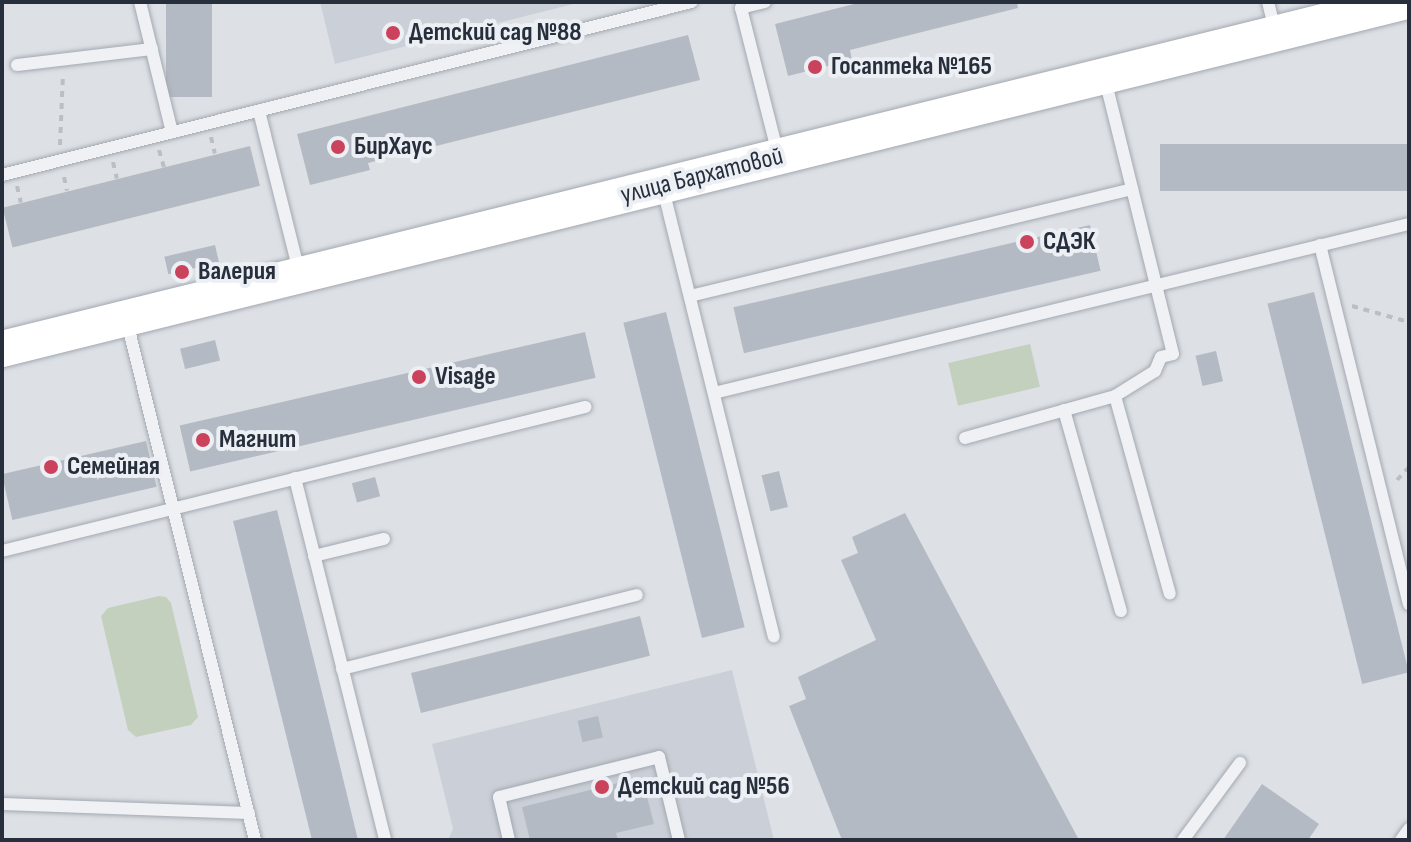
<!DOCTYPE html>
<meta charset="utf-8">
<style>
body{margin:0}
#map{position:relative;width:1411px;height:842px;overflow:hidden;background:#dde1e6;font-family:"Sofia Sans Condensed",sans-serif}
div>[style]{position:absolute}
.built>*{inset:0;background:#cbd0d8}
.green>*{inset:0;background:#c3d0be;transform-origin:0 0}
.building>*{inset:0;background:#b4bac3;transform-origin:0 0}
.path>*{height:4px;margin-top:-2px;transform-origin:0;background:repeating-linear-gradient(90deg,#bbbfc5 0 6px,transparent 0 12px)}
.roads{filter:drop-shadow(0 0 2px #a3a8b0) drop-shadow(0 0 2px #a3a8b0)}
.lane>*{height:12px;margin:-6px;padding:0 6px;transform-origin:6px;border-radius:6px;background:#eff1f5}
.secondary>*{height:36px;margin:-18px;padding:0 18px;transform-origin:18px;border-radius:18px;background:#fff}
.dots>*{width:22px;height:22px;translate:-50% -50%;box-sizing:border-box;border:4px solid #eceff4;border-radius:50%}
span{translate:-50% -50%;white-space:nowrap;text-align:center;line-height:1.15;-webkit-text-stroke:8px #eceff4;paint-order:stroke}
.poi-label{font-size:26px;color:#272f3c;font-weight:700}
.left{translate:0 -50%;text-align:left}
.street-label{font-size:26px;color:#272f3c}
.frame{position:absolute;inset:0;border:4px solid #272f3c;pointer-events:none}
</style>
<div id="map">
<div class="built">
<i style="clip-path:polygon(320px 2px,581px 2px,335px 64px)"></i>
<i style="clip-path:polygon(732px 670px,774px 840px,448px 840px,453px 829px,432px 744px)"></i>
</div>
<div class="green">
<i style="left:1030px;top:344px;width:44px;height:84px;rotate:77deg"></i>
<i style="clip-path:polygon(159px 596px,166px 597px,171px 603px,198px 717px,191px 725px,136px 737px,128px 730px,101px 616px,108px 608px)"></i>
</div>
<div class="building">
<i style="left:166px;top:2px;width:46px;height:95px"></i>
<i style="clip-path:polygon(862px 2px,1017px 2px,1018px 8px,850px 50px,852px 60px,788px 76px,775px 24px)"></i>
<i style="clip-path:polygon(688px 35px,700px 80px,368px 163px,370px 170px,310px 185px,297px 134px)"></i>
<i style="left:1409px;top:144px;width:47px;height:249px;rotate:90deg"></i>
<i style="left:250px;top:146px;width:41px;height:255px;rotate:76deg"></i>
<i style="left:1090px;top:225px;width:47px;height:366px;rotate:77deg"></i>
<i style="left:215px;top:245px;width:18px;height:52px;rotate:77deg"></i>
<i style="left:1314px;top:292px;width:392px;height:48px;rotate:76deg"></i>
<i style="left:666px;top:312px;width:325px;height:44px;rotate:76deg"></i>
<i style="left:585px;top:332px;width:47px;height:416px;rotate:77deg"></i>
<i style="left:215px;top:340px;width:21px;height:36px;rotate:76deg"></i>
<i style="left:1216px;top:351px;width:31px;height:21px;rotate:77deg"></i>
<i style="left:146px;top:441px;width:47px;height:148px;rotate:77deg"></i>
<i style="left:779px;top:471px;width:37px;height:18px;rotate:76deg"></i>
<i style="left:375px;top:477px;width:20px;height:24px;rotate:75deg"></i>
<i style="clip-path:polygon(277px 510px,329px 721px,358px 840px,312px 840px,233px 521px)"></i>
<i style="clip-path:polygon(905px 513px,1079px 840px,842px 840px,789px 706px,806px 699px,798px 677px,876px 640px,841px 560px,858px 553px,852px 537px)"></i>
<i style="left:640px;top:616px;width:41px;height:236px;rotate:76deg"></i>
<i style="left:598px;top:716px;width:22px;height:21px;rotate:77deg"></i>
<i style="clip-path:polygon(642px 777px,654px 824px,616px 833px,618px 840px,530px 840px,522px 807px)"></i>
<i style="clip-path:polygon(1262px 784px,1319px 824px,1308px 840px,1223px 840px)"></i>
</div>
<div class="path">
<i style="left:211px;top:137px;width:17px;rotate:77deg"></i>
<i style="left:60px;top:145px;width:71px;rotate:-87.6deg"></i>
<i style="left:159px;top:150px;width:18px;rotate:74deg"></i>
<i style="left:113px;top:162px;width:17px;rotate:77deg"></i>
<i style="left:64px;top:177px;width:14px;rotate:78deg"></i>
<i style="left:17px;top:186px;width:17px;rotate:77deg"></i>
<i style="left:1352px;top:306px;width:59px;rotate:15.7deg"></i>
<i style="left:1397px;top:480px;width:18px;rotate:-47deg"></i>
</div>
<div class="roads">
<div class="lane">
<i style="left:140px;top:2px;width:134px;rotate:76.2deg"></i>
<i style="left:765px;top:2px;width:25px;rotate:166deg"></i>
<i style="left:741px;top:8px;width:151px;rotate:75.8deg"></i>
<i style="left:1268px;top:2px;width:29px;rotate:76deg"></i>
<i style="left:17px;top:65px;width:136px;rotate:-6.8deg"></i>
<i style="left:259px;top:111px;width:165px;rotate:76deg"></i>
<i style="left:2px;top:175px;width:711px;rotate:-14.08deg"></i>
<i style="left:663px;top:189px;width:461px;rotate:76.1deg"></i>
<i style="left:1320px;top:245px;width:370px;rotate:76.1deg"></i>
<i style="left:690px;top:296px;width:455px;rotate:-13.6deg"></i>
<i style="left:127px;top:322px;width:534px;rotate:76.12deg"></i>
<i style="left:714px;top:393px;width:715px;rotate:-13.67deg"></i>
<i style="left:1115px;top:396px;width:205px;rotate:74.5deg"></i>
<i style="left:1064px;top:410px;width:209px;rotate:74.2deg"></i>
<i style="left:965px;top:438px;width:156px;rotate:-15.6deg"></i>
<i style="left:1115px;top:396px;width:47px;rotate:-32deg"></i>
<i style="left:1155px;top:371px;width:15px;rotate:-67deg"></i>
<i style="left:1161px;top:357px;width:12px;rotate:-14deg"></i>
<i style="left:1173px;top:354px;width:283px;rotate:-103.9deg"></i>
<i style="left:295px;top:478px;width:373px;rotate:76deg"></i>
<i style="left:2px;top:551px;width:601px;rotate:-13.87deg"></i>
<i style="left:314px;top:556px;width:72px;rotate:-13.7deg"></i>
<i style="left:342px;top:669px;width:304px;rotate:-14.1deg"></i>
<i style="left:2px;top:804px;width:247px;rotate:2.1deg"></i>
<i style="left:509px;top:840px;width:44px;rotate:-103.1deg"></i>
<i style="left:499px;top:797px;width:165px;rotate:-14deg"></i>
<i style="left:659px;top:757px;width:85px;rotate:76.5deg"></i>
<i style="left:1183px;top:840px;width:96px;rotate:-53.5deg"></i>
<i style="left:1401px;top:840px;width:14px;rotate:-54deg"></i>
</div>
<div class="secondary">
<i style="left:2px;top:349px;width:1443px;rotate:-13.91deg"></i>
</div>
</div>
<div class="dots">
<i style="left:393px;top:33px;background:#ca425b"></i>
<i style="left:815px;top:67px;background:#ca425b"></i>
<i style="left:338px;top:147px;background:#ca425b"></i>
<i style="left:1027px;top:242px;background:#ca425b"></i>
<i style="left:182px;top:272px;background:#ca425b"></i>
<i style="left:419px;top:377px;background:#ca425b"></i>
<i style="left:203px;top:440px;background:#ca425b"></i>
<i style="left:51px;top:467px;background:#ca425b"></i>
<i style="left:602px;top:787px;background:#ca425b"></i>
</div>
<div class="poi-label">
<span class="left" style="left:409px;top:33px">Детский сад №88</span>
<span class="left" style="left:831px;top:67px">Госаптека №165</span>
<span class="left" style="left:354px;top:147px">БирХаус</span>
<span class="left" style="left:1043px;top:242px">СДЭК</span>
<span class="left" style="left:198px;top:272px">Валерия</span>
<span class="left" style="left:435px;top:377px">Visage</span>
<span class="left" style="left:219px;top:440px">Магнит</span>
<span class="left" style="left:67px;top:467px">Семейная</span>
<span class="left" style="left:618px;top:787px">Детский сад №56</span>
</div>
<div class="street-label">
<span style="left:702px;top:176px;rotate:-14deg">улица Бархатовой</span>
</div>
<div class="frame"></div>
</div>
